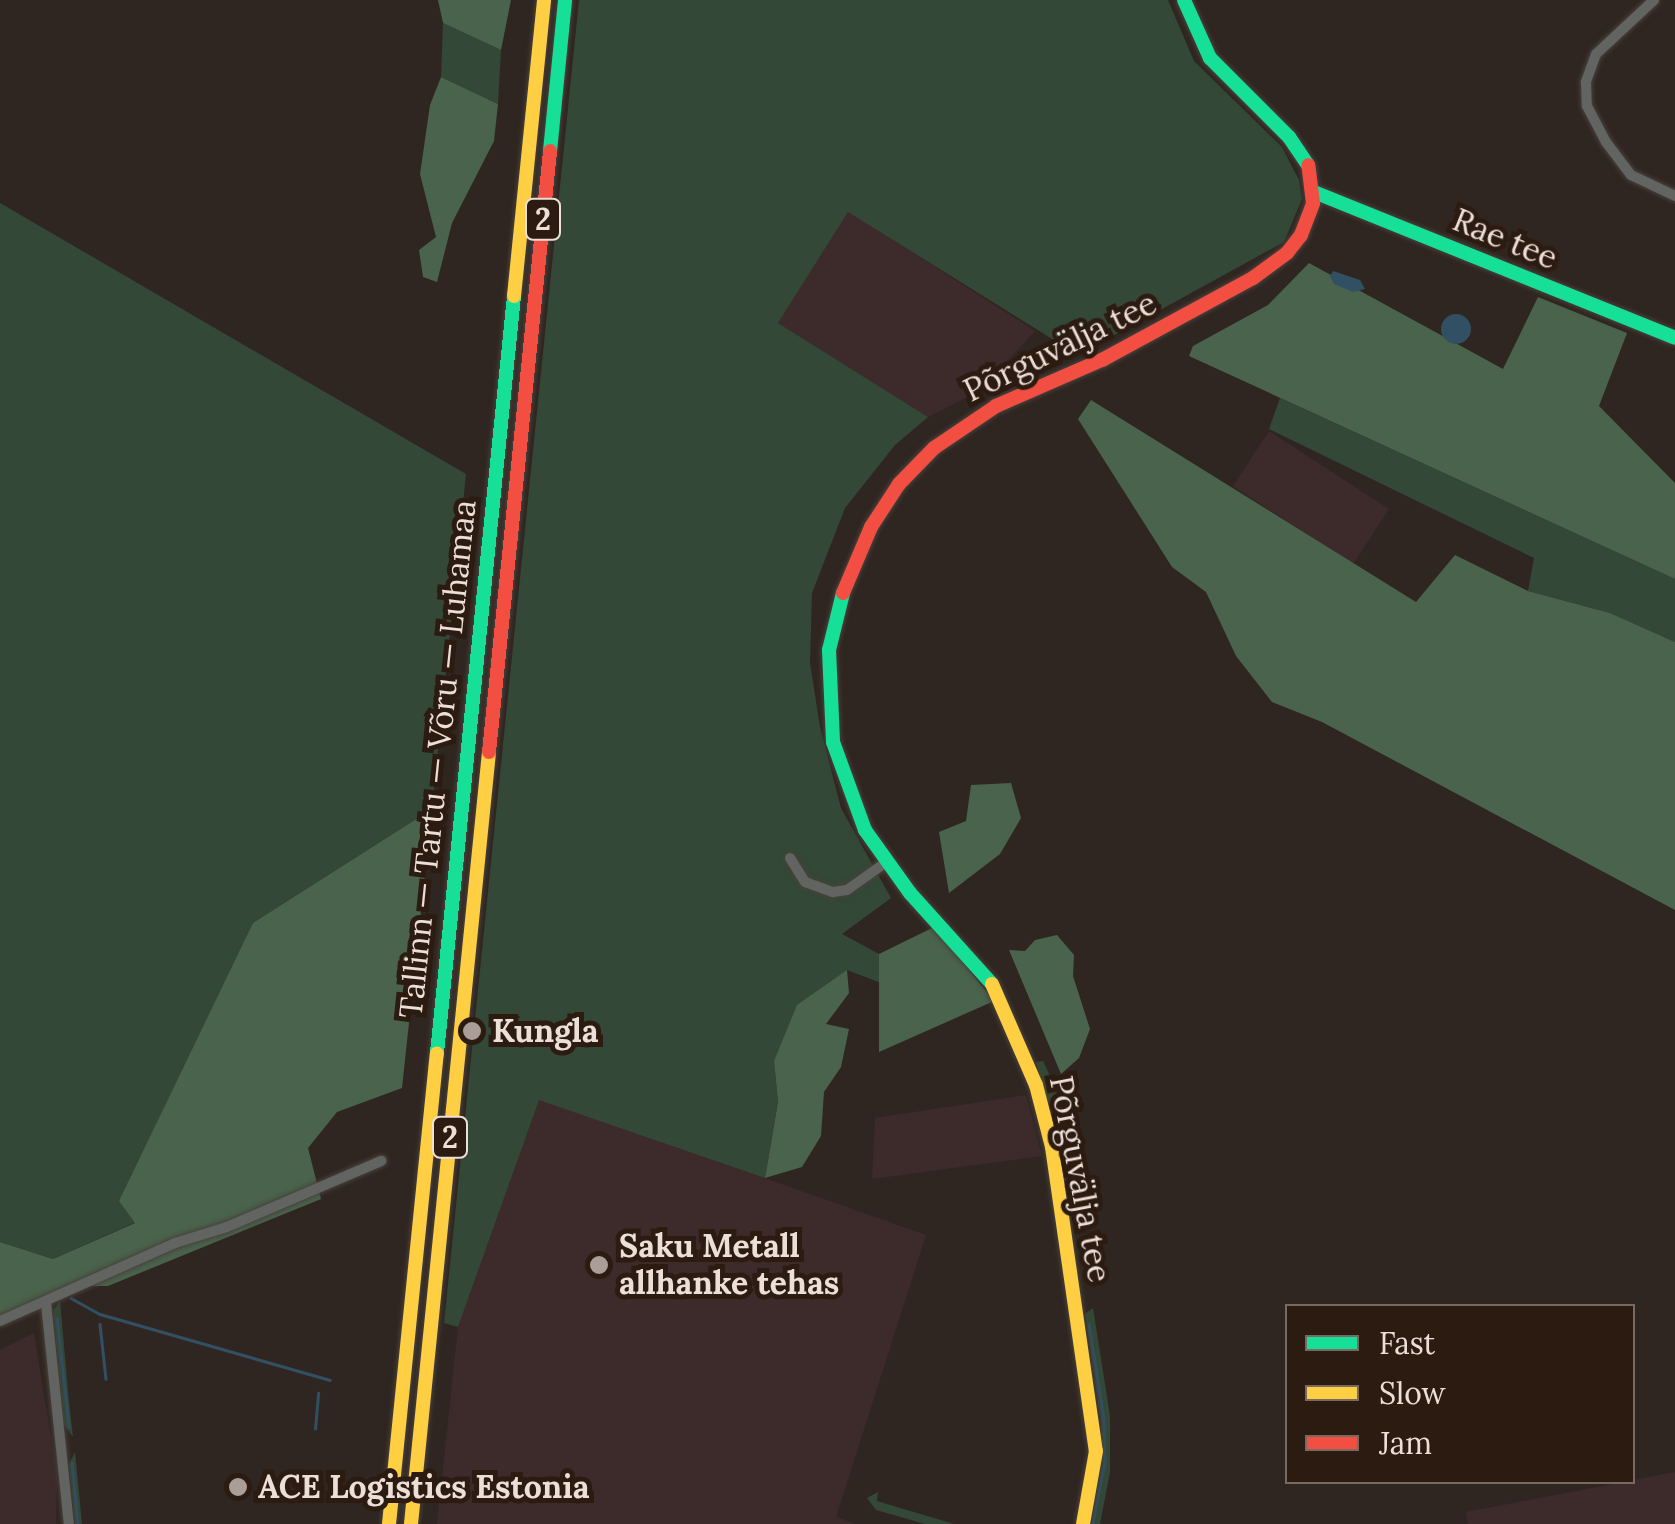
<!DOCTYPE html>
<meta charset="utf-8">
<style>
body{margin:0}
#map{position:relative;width:1675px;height:1524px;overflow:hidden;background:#302621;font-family:Lora,serif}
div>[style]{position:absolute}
.industrial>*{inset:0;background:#3d2a2b;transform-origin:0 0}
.green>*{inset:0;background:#334836}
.forest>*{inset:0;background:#49634c}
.water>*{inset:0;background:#315063}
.round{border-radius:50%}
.stream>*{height:2.5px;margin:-1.25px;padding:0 1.25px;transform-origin:1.25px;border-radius:1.25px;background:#315063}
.roads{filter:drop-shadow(0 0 2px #48413c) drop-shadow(0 0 2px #48413c)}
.street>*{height:10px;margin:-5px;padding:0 5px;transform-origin:5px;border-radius:5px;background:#626462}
.fast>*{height:14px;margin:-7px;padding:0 7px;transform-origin:7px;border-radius:7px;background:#16e098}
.slow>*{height:14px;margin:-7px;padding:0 7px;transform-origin:7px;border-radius:7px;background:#ffcf43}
.jam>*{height:14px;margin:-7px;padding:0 7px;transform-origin:7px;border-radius:7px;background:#f24e42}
.dots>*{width:28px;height:28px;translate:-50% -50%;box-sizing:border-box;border:5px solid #2c1b11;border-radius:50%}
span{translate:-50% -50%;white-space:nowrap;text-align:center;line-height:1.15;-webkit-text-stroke:10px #2c1b11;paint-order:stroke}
.shield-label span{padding:2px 8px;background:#2c1b11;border:2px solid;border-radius:8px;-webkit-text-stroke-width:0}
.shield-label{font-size:30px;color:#ebdfd8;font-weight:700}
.street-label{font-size:32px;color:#ebdfd8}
.poi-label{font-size:32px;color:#ebdfd8;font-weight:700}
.left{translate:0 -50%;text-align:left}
.legend{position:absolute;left:1285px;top:1304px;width:350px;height:180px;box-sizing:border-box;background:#2c1b11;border:2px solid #786961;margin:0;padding:12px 18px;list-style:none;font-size:30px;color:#ebdfd8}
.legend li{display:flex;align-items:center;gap:20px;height:50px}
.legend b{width:50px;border:2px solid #786961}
</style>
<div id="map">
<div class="industrial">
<i style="clip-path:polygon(848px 211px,1035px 331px,981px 390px,928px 417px,778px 323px)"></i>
<i style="left:1269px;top:431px;width:143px;height:66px;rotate:33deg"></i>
<i style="clip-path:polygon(1026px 1095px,1042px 1156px,872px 1179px,875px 1118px)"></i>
<i style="clip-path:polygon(539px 1099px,926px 1235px,836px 1517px,856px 1524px,437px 1524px,458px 1327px)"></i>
<i style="clip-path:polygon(34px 1333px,57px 1474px,56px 1524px,0 1524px,0 1350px)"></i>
<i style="clip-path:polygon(1675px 1472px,1675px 1524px,1468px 1524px,1466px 1512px)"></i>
</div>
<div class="green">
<i style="clip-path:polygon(579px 0,1168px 0,1194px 61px,1282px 147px,1299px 180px,1302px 199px,1284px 242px,1078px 355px,848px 212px,778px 323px,928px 417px,895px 445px,845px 508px,812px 593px,810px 663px,820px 727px,841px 808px,891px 898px,842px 934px,879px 954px,881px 983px,847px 970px,774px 1061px,778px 1102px,765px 1178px,539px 1100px,458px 1327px,444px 1323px)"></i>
<i style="clip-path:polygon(443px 23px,501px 50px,498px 104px,441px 77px)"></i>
<i style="clip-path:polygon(0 203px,466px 474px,432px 809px,253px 923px,136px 1222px,53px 1259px,0 1242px)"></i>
<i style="clip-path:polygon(1280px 398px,1675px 579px,1675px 642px,1610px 613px,1528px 591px,1534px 558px,1269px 429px)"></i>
<i style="clip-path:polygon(1043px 1061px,1056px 1089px,1062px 1117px,1051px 1114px,1036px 1062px)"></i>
<i style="clip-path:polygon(1064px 1124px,1075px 1188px,1065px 1176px,1056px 1132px)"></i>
<i style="clip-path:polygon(60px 1301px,69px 1402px,73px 1437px,64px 1425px,53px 1311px)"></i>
<i style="clip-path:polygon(1093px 1308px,1110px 1416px,1110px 1472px,1100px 1524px,1091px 1524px,1102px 1461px,1101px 1424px,1085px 1314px)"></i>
<i style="clip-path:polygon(75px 1452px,82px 1524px,75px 1524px,69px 1464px)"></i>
<i style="clip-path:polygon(878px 1492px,877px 1501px,954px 1524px,925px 1524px,876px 1510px,867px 1498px)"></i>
</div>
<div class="forest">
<i style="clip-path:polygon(438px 0,511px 0,501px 50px,443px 23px)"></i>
<i style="clip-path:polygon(441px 77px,498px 104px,494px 141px,452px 223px,437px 282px,423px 277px,419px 250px,436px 237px,420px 174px,430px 105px)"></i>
<i style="clip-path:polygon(1309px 263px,1503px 369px,1538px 297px,1627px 333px,1599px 406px,1675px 483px,1675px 579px,1189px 356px,1193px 346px,1268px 305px)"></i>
<i style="clip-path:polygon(1091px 400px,1416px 602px,1455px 555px,1528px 591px,1610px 613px,1675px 642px,1675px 910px,1322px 722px,1272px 702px,1236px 656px,1206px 592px,1172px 567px,1078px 419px)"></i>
<i style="clip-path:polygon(1011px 783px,1021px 818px,1000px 854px,949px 893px,939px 832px,966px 821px,971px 785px)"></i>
<i style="clip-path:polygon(432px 809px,402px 1088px,337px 1112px,308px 1148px,321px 1199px,108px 1286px,75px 1286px,0 1317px,0 1242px,53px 1259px,135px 1223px,119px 1201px,253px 923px)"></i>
<i style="clip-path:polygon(934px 927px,994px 1001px,879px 1052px,879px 954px)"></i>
<i style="clip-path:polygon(1057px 935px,1074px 955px,1073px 976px,1090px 1029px,1079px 1058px,1061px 1074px,1009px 950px,1025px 951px,1035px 940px)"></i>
<i style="clip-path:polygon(847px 970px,849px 993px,826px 1024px,849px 1029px,841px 1067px,824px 1092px,821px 1136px,802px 1167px,765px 1178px,778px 1102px,774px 1061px,797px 1005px)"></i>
</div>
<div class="water">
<i style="clip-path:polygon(1333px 271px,1360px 280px,1365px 289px,1353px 292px,1334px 284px,1330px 276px)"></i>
<i class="round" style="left:1441px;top:314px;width:30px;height:30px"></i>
</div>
<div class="stream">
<i style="left:71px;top:1298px;width:33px;rotate:29deg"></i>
<i style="left:100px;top:1314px;width:239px;rotate:16deg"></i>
<i style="left:57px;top:1318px;width:109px;rotate:83.7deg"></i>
<i style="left:100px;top:1324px;width:55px;rotate:83.8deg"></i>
<i style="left:1089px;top:1324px;width:97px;rotate:81.1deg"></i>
<i style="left:1104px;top:1420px;width:42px;rotate:88.6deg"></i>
<i style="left:1105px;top:1462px;width:63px;rotate:101deg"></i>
<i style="left:315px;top:1429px;width:36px;rotate:-85deg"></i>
<i style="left:72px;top:1462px;width:62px;rotate:84.5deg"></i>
</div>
<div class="roads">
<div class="street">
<i style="left:1654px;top:0;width:79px;rotate:137deg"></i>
<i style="left:1596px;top:54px;width:30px;rotate:110deg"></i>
<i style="left:1586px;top:82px;width:24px;rotate:88deg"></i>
<i style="left:1587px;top:106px;width:41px;rotate:62.2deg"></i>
<i style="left:1606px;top:142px;width:41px;rotate:52.9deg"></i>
<i style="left:1631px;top:175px;width:49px;rotate:25.5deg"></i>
<i style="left:790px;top:858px;width:28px;rotate:58deg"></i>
<i style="left:805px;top:882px;width:30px;rotate:20deg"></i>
<i style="left:833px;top:892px;width:14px;rotate:-8deg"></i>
<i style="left:847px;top:890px;width:47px;rotate:-35.4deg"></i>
<i style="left:46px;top:1303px;width:222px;rotate:84.1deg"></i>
<i style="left:0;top:1321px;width:192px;rotate:-24deg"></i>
<i style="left:175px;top:1243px;width:54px;rotate:-17.1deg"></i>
<i style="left:227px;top:1227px;width:168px;rotate:-23.2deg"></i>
</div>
<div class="fast">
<i style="left:1184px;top:0;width:64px;rotate:65.9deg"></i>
<i style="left:1210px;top:58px;width:112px;rotate:45deg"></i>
<i style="left:1289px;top:137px;width:34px;rotate:56deg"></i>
<i style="left:550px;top:151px;width:152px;rotate:-84.3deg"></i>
<i style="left:1314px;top:192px;width:389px;rotate:22deg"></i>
<i style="left:843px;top:593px;width:59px;rotate:103.8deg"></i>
<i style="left:829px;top:650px;width:92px;rotate:87.5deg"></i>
<i style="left:833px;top:742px;width:94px;rotate:70deg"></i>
<i style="left:865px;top:830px;width:77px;rotate:54.5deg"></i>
<i style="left:910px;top:893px;width:122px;rotate:48deg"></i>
<i style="left:437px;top:1053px;width:761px;rotate:-84.19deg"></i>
</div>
<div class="slow">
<i style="left:514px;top:296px;width:298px;rotate:-84.2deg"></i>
<i style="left:992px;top:984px;width:110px;rotate:66.5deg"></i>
<i style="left:1036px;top:1085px;width:64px;rotate:75.5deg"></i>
<i style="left:1052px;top:1147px;width:307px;rotate:81.8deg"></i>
<i style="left:1096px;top:1451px;width:74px;rotate:100.1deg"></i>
<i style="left:389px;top:1524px;width:473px;rotate:-84.2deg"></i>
<i style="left:411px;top:1524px;width:776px;rotate:-84.23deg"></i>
</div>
<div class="jam">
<i style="left:843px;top:593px;width:72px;rotate:-67deg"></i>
<i style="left:871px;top:527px;width:51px;rotate:-56.9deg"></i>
<i style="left:899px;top:484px;width:50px;rotate:-45.8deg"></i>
<i style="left:934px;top:448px;width:75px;rotate:-34.1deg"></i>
<i style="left:996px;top:406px;width:116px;rotate:-23.5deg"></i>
<i style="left:1102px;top:360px;width:172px;rotate:-28.5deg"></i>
<i style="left:1253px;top:278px;width:42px;rotate:-36.3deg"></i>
<i style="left:1287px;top:253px;width:23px;rotate:-52deg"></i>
<i style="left:1301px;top:235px;width:34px;rotate:-69deg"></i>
<i style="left:1313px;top:203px;width:38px;rotate:-97deg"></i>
<i style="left:489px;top:752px;width:604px;rotate:-84.2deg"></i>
</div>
</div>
<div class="dots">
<i style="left:472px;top:1031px;background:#aa9e98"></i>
<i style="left:599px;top:1265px;background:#aa9e98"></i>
<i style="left:238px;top:1487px;background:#aa9e98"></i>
</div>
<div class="shield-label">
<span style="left:543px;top:219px">2</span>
<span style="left:450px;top:1137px">2</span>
</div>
<div class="street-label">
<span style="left:1505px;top:239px;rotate:22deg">Rae tee</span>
<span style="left:1060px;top:347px;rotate:-26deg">Põrguvälja tee</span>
<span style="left:438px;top:759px;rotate:-84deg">Tallinn — Tartu — Võru — Luhamaa</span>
<span style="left:1080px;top:1179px;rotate:79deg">Põrguvälja tee</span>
</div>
<div class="poi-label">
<span class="left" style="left:492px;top:1031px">Kungla</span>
<span class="left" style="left:619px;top:1265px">Saku Metall<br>allhanke tehas</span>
<span class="left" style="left:258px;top:1487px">ACE Logistics Estonia</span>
</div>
<ul class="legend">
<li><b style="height:12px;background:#16e098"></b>Fast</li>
<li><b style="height:12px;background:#ffcf43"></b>Slow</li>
<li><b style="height:12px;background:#f24e42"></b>Jam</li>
</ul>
</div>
